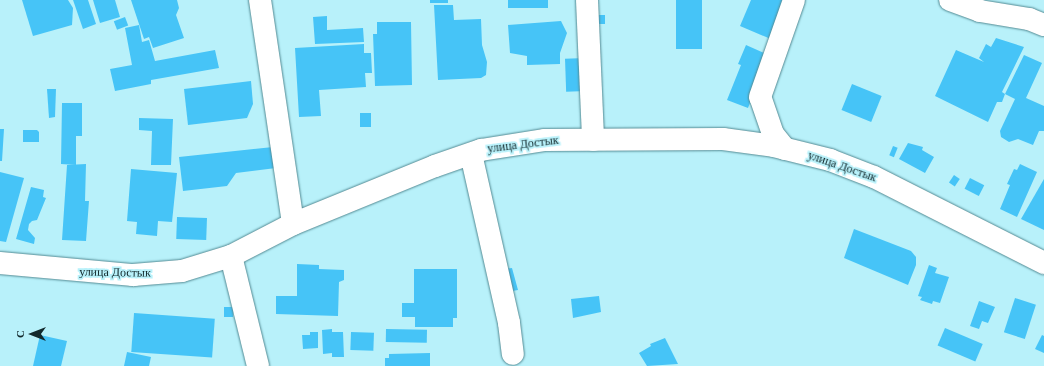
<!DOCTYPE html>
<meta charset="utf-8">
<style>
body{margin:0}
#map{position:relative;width:1044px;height:366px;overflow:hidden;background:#b8f1fa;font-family:"Times New Roman",serif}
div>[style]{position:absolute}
.building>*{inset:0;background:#46c4f7;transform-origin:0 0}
.roads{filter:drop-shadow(0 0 1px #538a93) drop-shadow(0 0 1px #538a93)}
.street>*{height:22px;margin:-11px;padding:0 11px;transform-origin:11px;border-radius:11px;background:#fff}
.secondary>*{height:22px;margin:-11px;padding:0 11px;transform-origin:11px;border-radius:11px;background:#fff}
span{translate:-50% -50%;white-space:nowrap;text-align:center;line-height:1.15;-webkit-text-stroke:3.5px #b8f1fa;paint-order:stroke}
.street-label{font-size:12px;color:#12292c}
.north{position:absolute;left:12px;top:314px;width:40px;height:40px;-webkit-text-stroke:3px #b8f1fa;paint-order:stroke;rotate:270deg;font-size:11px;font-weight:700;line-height:16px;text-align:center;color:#12292c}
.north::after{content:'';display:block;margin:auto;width:14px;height:18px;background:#12292c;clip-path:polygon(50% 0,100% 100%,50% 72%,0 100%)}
</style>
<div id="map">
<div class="building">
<i style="clip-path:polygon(22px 0,68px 0,73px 8px,72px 25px,33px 36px)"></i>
<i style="clip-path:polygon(73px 0,88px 0,96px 24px,83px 29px)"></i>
<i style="clip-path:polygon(93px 0,115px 0,120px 17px,100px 23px)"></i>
<i style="clip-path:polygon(131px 0,177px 0,179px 8px,176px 15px,184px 38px,153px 48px,149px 37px,144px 39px)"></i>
<i style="left:430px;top:0;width:18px;height:3px"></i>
<i style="left:508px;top:0;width:40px;height:8px"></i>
<i style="left:676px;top:0;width:26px;height:49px"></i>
<i style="clip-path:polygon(751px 0,789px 0,773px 40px,740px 26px)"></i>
<i style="clip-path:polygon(434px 5px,453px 5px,454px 20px,481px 19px,482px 45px,487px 62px,486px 75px,481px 78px,438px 80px)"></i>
<i style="left:605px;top:15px;width:9px;height:11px;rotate:90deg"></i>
<i style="clip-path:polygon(327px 16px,327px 30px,363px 28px,364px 42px,315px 44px,313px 17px)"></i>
<i style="left:125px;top:17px;width:9px;height:12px;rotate:69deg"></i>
<i style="clip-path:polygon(561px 21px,567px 33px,560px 53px,560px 64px,527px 65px,527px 56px,510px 53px,508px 25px)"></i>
<i style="clip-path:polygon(377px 22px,411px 22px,412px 85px,375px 86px,373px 34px,377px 34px)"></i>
<i style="clip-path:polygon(139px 25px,142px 42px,149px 40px,155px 61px,215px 50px,219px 68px,151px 80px,151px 84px,115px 91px,110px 69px,132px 65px,125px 28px)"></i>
<i style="clip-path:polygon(996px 38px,1024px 47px,1002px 92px,1005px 94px,1002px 102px,997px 102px,988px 122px,935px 96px,956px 50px,984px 62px,979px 58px,986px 44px,991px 47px)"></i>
<i style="clip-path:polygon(364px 44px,364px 53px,371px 53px,372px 73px,365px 73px,366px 87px,319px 90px,321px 116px,299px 117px,295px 48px)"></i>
<i style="clip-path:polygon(746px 45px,764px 53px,759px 67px,763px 69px,748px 108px,727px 100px,741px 65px,738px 64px)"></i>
<i style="clip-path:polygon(1024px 55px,1042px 63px,1026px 98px,1044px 106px,1044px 131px,1039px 131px,1033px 145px,1018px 139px,1009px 142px,1001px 137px,1000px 131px,1015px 99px,1005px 94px)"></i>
<i style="left:585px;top:58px;width:33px;height:20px;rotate:88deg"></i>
<i style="clip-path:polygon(251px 81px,253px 104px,247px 118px,188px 125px,184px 89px)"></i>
<i style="left:852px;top:84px;width:32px;height:28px;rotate:22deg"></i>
<i style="clip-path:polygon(47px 89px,56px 89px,55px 117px,49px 118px)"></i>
<i style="clip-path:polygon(62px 103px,82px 103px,82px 136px,76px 136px,76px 165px,61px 164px)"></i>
<i style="left:360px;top:113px;width:11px;height:14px"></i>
<i style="clip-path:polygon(139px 118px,173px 119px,171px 165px,151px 165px,152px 131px,139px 130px)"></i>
<i style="clip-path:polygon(0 129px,4px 129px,2px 161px,0 161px)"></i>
<i style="clip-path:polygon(23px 130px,37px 130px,39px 132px,39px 142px,23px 142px)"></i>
<i style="clip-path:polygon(908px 143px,923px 147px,922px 150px,934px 157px,925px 173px,899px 159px)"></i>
<i style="left:893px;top:146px;width:5px;height:10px;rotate:22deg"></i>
<i style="clip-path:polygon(273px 147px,276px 168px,236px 173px,227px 186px,183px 191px,179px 157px)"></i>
<i style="clip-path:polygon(86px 164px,85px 201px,89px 201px,86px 241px,62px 240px,67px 165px)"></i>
<i style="clip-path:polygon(1020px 164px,1037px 172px,1017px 217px,1000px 209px,1010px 185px,1007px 184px,1014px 169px,1017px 170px)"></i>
<i style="clip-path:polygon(131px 169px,177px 173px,172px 222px,158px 221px,157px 236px,136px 234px,137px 222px,127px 221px)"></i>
<i style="clip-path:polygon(0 172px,24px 178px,6px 242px,0 241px)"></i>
<i style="left:954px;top:175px;width:7px;height:9px;rotate:34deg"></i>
<i style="left:970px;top:178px;width:16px;height:12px;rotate:27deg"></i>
<i style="clip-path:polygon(1044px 179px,1044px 230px,1021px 219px)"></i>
<i style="clip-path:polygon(31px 187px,44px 190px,43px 197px,46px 198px,37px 220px,32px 221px,29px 224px,28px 230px,35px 238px,34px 244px,16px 239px)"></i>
<i style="left:177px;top:217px;width:30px;height:22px;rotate:2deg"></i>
<i style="clip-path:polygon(854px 229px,911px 251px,916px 257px,916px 265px,908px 285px,844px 258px)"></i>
<i style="clip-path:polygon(297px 264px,319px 265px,319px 269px,344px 270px,344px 280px,339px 282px,338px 316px,276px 314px,276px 296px,297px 296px)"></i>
<i style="clip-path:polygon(929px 265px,937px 268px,935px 273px,949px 277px,940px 303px,933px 301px,932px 304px,920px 300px,922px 297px,918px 296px)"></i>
<i style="clip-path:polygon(512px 268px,518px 290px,507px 292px,504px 269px)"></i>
<i style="clip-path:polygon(414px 269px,457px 269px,457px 318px,453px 318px,453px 327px,415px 327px,415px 317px,402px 317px,402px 303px,414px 303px)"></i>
<i style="clip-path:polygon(599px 296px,601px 312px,573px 318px,571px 299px)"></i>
<i style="left:1015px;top:298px;width:22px;height:36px;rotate:18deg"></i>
<i style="clip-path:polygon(979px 301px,995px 307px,988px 323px,982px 321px,979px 329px,970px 326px)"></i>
<i style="left:224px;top:307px;width:9px;height:10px"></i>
<i style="left:134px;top:313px;width:81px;height:39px;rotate:4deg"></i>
<i style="left:945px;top:328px;width:41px;height:19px;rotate:23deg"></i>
<i style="clip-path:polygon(332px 329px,332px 332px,343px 332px,344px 357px,332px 357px,332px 353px,323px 354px,322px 330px)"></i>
<i style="left:386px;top:329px;width:41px;height:13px;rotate:1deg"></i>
<i style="clip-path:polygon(310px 332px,318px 332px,318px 348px,303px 349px,302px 335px,310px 335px)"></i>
<i style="left:351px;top:332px;width:23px;height:18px;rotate:2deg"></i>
<i style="clip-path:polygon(40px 335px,67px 341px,61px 366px,33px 366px)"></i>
<i style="clip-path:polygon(1042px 335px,1044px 336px,1044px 353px,1035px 349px)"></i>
<i style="clip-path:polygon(665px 338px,678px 364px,647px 366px,639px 353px,651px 346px,650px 344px)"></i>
<i style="clip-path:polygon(127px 352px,151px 357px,149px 366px,124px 366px)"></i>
<i style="clip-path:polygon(430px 353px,430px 366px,385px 366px,385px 358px,389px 358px,389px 354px)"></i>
</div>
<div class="roads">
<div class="street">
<i style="left:260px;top:0;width:226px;rotate:81.6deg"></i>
<i style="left:587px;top:0;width:140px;rotate:87.5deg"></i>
<i style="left:950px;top:0;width:32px;rotate:20deg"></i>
<i style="left:980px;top:11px;width:50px;rotate:9.3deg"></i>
<i style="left:1029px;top:19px;width:16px;rotate:22deg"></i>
<i style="left:785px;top:149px;width:19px;rotate:-129deg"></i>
<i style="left:773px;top:134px;width:39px;rotate:-109deg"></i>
<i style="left:760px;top:97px;width:103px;rotate:-70.7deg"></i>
<i style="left:471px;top:154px;width:173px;rotate:77.3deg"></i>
<i style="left:509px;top:323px;width:31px;rotate:83deg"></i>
<i style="left:231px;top:256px;width:113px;rotate:76.2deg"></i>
</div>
<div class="secondary">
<i style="left:0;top:263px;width:134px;rotate:5.2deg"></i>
<i style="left:133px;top:275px;width:49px;rotate:-4.7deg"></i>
<i style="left:182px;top:271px;width:51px;rotate:-17deg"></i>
<i style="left:231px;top:256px;width:70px;rotate:-27.3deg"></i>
<i style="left:293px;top:224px;width:153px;rotate:-22.2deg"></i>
<i style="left:435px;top:166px;width:49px;rotate:-19.2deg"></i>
<i style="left:481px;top:150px;width:65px;rotate:-8.9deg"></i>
<i style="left:545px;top:140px;width:178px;rotate:-0.3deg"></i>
<i style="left:723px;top:139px;width:51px;rotate:7.8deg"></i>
<i style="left:774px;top:146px;width:58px;rotate:14deg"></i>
<i style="left:830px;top:160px;width:47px;rotate:21.1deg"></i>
<i style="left:874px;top:177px;width:191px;rotate:26.8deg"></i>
</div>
</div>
<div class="street-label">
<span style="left:523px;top:145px;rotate:-7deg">улица Достык</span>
<span style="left:842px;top:167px;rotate:19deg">улица Достык</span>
<span style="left:115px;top:273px;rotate:1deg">улица Достык</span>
</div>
<div class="north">С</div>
</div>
